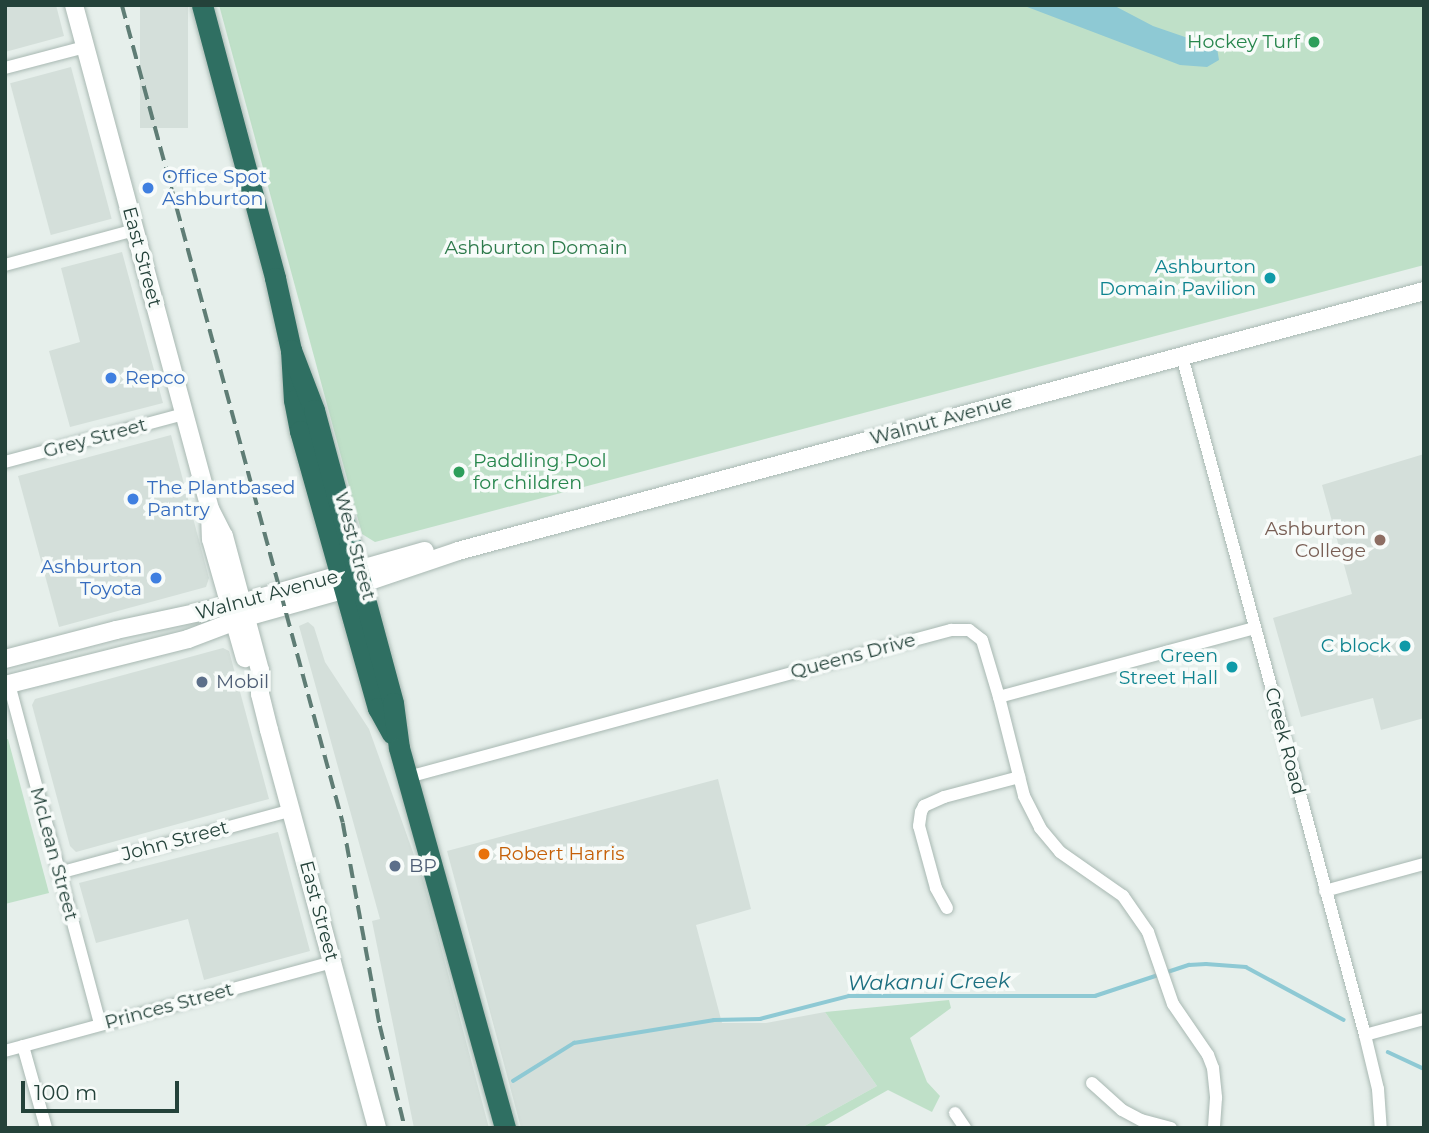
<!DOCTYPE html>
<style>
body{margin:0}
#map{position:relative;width:1429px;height:1133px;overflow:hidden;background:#e6efeb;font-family:Montserrat,sans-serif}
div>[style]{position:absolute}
.built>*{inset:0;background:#d4dfda;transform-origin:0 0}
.green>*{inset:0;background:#bfe0c8}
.water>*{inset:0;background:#8ec9d4}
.stream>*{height:3.5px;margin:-1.75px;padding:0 1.75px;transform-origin:1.75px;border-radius:1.75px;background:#8ec9d4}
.roads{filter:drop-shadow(0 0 2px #a8b8b2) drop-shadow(0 0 2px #a8b8b2)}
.street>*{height:12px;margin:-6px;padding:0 6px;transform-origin:6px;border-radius:6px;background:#fff}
.secondary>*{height:18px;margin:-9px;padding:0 9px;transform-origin:9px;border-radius:9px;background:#fff}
.highway>*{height:21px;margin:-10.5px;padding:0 10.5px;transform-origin:10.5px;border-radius:10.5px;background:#2f6f62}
.rail>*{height:3.5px;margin-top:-1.75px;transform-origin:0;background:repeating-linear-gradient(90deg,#5f7d75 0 14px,transparent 0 21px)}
.dots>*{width:19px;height:19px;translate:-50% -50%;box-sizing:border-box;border:4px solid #f7fbf9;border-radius:50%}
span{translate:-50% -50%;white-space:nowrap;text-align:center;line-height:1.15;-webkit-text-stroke:7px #f7fbf9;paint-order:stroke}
.leisure-label{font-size:19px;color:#27864d}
.right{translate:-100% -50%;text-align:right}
.left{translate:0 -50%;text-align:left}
.shop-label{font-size:19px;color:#366cbe}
.park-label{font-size:19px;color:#2d7a4b}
.street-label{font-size:19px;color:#24423a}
.culture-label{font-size:19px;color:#0d838f}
.education-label{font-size:19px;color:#785e54}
.service-label{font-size:19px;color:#4e5e75}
.food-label{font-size:19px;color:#c56008}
.water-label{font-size:21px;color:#1c6f80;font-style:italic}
.frame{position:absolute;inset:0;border:7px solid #24423a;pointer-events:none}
.scale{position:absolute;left:21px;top:1081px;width:158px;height:32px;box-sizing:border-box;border:4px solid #24423a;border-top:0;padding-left:9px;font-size:21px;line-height:24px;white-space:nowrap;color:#24423a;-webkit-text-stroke:5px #f7fbf9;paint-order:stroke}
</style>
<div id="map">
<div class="built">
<i style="clip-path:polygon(5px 5px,56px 5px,64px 36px,5px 52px)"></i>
<i style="left:140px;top:5px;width:48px;height:123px"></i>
<i style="left:71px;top:67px;width:157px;height:63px;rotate:75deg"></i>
<i style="clip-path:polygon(122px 252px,163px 403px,70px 427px,49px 351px,80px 342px,61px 268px)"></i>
<i style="clip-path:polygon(171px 435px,209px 578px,206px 587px,59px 627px,18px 476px)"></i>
<i style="clip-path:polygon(1424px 454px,1424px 718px,1381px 730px,1373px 698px,1301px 717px,1273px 618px,1352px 594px,1322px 485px)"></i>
<i style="clip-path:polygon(308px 622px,314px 627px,325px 662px,369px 729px,424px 883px,489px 1128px,414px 1128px,372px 921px,380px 919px,299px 626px)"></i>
<i style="clip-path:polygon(223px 648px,229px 651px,269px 799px,76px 852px,70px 846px,32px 705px,35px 699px)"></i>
<i style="clip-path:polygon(718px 779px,751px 909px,696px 925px,722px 1023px,766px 1023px,825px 1012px,877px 1086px,801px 1128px,521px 1128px,447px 851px)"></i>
<i style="clip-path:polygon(278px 832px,310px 951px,204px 980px,188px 919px,96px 943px,79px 883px)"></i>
</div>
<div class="green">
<i style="clip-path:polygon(219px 5px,1424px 5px,1424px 265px,375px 542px,362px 534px)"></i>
<i style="clip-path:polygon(8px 739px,49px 893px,5px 904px,5px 740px)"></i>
<i style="clip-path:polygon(949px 1000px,951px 1008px,910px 1038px,927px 1082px,940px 1096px,932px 1112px,888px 1090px,821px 1128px,801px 1128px,877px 1086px,825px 1012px)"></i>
</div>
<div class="water">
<i style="clip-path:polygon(1022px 5px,1113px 5px,1153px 26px,1217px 48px,1219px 60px,1207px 67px,1180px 65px)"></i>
</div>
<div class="stream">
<i style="left:1388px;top:1052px;width:40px;rotate:25deg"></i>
<i style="left:513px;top:1081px;width:72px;rotate:-31.9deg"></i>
<i style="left:574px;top:1043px;width:142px;rotate:-9.3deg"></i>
<i style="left:714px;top:1020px;width:46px;rotate:-1.2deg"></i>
<i style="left:760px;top:1019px;width:92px;rotate:-14.5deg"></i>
<i style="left:849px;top:996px;width:246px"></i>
<i style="left:1095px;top:996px;width:99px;rotate:-18.3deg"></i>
<i style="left:1189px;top:965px;width:17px;rotate:-3deg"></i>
<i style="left:1206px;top:964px;width:40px;rotate:4.3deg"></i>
<i style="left:1246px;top:967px;width:111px;rotate:28.4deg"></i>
</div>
<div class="roads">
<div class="street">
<i style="left:5px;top:68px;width:83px;rotate:-14.7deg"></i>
<i style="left:5px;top:265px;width:135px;rotate:-15.1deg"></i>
<i style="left:1182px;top:356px;width:703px;rotate:74.92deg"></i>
<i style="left:1365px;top:1035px;width:56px;rotate:76.5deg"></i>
<i style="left:1378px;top:1089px;width:39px;rotate:86deg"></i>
<i style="left:5px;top:462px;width:185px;rotate:-15deg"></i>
<i style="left:9px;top:684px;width:352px;rotate:75deg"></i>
<i style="left:999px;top:697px;width:102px;rotate:75.8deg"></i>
<i style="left:1024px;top:796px;width:36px;rotate:63deg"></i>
<i style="left:1040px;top:828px;width:31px;rotate:50deg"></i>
<i style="left:1060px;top:852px;width:77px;rotate:34.9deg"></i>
<i style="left:1123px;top:896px;width:44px;rotate:55.2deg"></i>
<i style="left:1148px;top:932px;width:76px;rotate:70.9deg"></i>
<i style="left:1173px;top:1004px;width:62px;rotate:55.5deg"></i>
<i style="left:1208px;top:1055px;width:14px;rotate:69deg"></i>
<i style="left:1213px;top:1068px;width:30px;rotate:84deg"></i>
<i style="left:1216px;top:1098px;width:30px;rotate:94deg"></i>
<i style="left:408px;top:777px;width:563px;rotate:-15.15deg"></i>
<i style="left:951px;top:630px;width:18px"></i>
<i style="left:969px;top:630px;width:16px;rotate:38deg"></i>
<i style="left:982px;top:640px;width:59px;rotate:73.4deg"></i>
<i style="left:999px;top:697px;width:265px;rotate:-15.1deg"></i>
<i style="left:59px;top:873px;width:241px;rotate:-15.1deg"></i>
<i style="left:1325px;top:891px;width:103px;rotate:-15.3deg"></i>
<i style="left:947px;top:908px;width:23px;rotate:-119deg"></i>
<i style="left:936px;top:888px;width:64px;rotate:-105.3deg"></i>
<i style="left:919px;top:826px;width:14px;rotate:-82deg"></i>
<i style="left:921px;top:812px;width:7px;rotate:-63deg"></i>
<i style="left:924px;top:806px;width:22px;rotate:-24deg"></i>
<i style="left:944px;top:797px;width:78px;rotate:-14.9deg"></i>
<i style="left:1365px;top:1035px;width:61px;rotate:-15.2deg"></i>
<i style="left:23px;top:1046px;width:85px;rotate:74.3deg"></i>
<i style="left:5px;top:1051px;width:339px;rotate:-15.2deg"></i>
<i style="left:1092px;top:1083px;width:40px;rotate:42deg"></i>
<i style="left:1122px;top:1110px;width:21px;rotate:28deg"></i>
<i style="left:1141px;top:1120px;width:31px;rotate:15deg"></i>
<i style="left:955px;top:1113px;width:18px;rotate:56deg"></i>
</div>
<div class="secondary">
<i style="left:74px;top:5px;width:522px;rotate:74.9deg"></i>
<i style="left:210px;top:509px;width:30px;rotate:63deg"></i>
<i style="left:224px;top:536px;width:139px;rotate:75deg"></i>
<i style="left:260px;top:670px;width:24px;rotate:90deg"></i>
<i style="left:260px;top:694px;width:37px;rotate:76deg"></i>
<i style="left:269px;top:730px;width:412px;rotate:74.8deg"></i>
<i style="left:210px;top:513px;width:26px;rotate:88deg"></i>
<i style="left:211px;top:539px;width:124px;rotate:74.1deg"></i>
<i style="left:5px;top:659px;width:115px;rotate:-14.6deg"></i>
<i style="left:116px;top:630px;width:129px;rotate:-12.1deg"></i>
<i style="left:242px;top:603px;width:190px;rotate:-15.9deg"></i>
<i style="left:5px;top:685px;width:189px;rotate:-14.1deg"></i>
<i style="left:188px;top:639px;width:62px;rotate:-20.8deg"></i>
<i style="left:246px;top:617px;width:101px;rotate:-15.6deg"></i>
<i style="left:343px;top:590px;width:121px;rotate:-18.7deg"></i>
<i style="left:458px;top:551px;width:1000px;rotate:-15.06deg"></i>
</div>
<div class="highway">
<i style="left:202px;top:5px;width:283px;rotate:75deg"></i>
<i style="left:275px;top:278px;width:74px;rotate:77.5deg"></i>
<i style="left:291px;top:350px;width:50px;rotate:86.6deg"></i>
<i style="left:294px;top:400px;width:32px;rotate:79deg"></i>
<i style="left:300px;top:431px;width:288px;rotate:74.3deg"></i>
<i style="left:378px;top:708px;width:29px;rotate:61deg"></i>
<i style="left:291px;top:350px;width:64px;rotate:69deg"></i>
<i style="left:314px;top:410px;width:303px;rotate:74.9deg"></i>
<i style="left:393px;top:703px;width:45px;rotate:82.4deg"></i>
<i style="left:399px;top:748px;width:395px;rotate:74.4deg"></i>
</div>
</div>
<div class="rail">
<i style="left:122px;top:5px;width:847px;rotate:74.88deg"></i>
<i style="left:343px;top:823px;width:206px;rotate:79.7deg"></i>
<i style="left:380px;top:1026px;width:105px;rotate:76.2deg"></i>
</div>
<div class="dots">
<i style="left:1314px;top:42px;background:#2e9e5b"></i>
<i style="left:148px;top:188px;background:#3f7fe0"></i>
<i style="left:1270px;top:278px;background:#0f9aa8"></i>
<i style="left:111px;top:378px;background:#3f7fe0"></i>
<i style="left:459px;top:472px;background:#2e9e5b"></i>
<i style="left:133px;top:499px;background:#3f7fe0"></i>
<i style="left:1380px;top:540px;background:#8d6e63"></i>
<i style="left:156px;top:578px;background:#3f7fe0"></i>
<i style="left:1405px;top:646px;background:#0f9aa8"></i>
<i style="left:1232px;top:667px;background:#0f9aa8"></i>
<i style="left:202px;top:682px;background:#5c6f8a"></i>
<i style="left:484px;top:854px;background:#e8710a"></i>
<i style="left:395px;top:866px;background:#5c6f8a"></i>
</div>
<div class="leisure-label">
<span class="right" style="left:1300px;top:42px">Hockey Turf</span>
<span class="left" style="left:473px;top:472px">Paddling Pool<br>for children</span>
</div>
<div class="shop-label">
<span class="left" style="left:162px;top:188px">Office Spot<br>Ashburton</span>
<span class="left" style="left:125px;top:378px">Repco</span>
<span class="left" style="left:147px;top:499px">The Plantbased<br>Pantry</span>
<span class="right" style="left:142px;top:578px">Ashburton<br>Toyota</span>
</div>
<div class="park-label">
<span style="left:536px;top:248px">Ashburton Domain</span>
</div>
<div class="street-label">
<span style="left:142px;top:257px;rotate:75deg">East Street</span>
<span style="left:941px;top:420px;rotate:-15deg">Walnut Avenue</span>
<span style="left:95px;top:438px;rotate:-15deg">Grey Street</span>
<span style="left:355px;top:546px;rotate:75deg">West Street</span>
<span style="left:267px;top:595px;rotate:-15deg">Walnut Avenue</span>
<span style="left:853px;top:656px;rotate:-15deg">Queens Drive</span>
<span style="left:1285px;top:741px;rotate:75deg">Creek Road</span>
<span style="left:175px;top:841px;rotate:-15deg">John Street</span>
<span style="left:54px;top:854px;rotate:75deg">McLean Street</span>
<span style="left:319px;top:911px;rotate:75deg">East Street</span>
<span style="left:169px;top:1006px;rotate:-15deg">Princes Street</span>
</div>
<div class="culture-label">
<span class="right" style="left:1256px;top:278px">Ashburton<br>Domain Pavilion</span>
<span class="right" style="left:1391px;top:646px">C block</span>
<span class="right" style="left:1218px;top:667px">Green<br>Street Hall</span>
</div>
<div class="education-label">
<span class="right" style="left:1366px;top:540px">Ashburton<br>College</span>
</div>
<div class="service-label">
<span class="left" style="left:216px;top:682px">Mobil</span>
<span class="left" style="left:409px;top:866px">BP</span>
</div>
<div class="food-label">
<span class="left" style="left:498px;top:854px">Robert Harris</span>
</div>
<div class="water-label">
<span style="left:929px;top:982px;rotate:-1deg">Wakanui Creek</span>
</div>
<div class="frame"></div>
<div class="scale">100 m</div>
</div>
